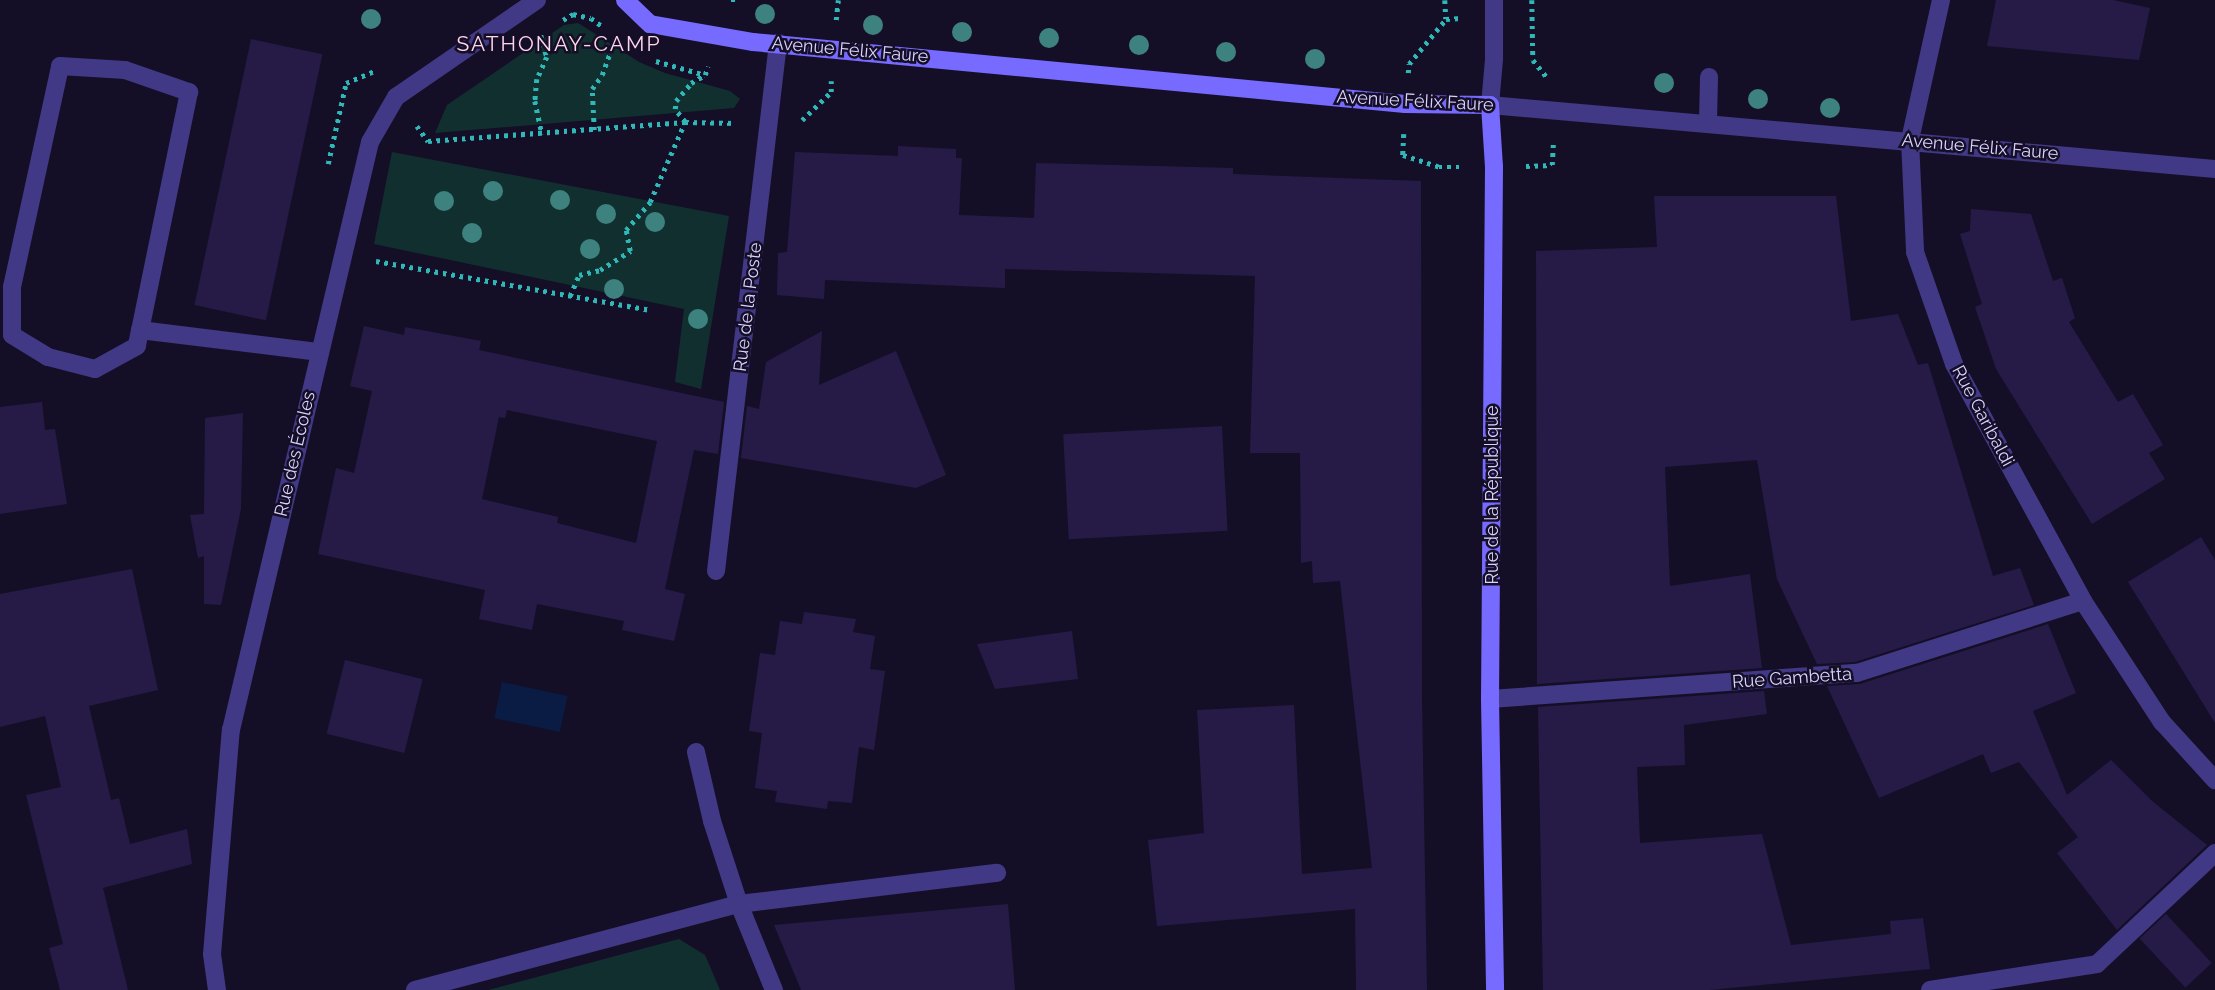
<!DOCTYPE html>
<meta charset="utf-8">
<style>
body{margin:0}
#map{position:relative;width:2215px;height:990px;overflow:hidden;background:#140f26;font-family:Raleway,sans-serif}
div>[style]{position:absolute}
.green>*{inset:0;background:#122f30}
.water>*{inset:0;background:#0a1b44;transform-origin:0 0}
.building>*{inset:0;background:#261b47;transform-origin:0 0}
.path>*{height:4.5px;margin-top:-2.25px;transform-origin:0;background:repeating-linear-gradient(90deg,#2eb8b8 0 3.5px,transparent 0 8.5px)}
.service>*{height:18px;margin:-9px;padding:0 9px;transform-origin:9px;border-radius:9px;background:#413985}
.minor>*{height:18px;margin:-9px;padding:0 9px;transform-origin:9px;border-radius:9px;background:#413985}
.tertiary>*{height:18px;margin:-9px;padding:0 9px;transform-origin:9px;border-radius:9px;background:#413985}
.secondary>*{height:18px;margin:-9px;padding:0 9px;transform-origin:9px;border-radius:9px;background:#776aff}
.trees>*{width:20px;height:20px;margin:-10px;border-radius:50%;background:#3d827f}
span{translate:-50% -50%;white-space:nowrap;text-align:center;line-height:1.15;-webkit-text-stroke:5px #140f26;paint-order:stroke}
.street-label{font-size:18px;color:#dbd3ff}
.quarter-label{font-size:21px;color:#ffd5ed;letter-spacing:2px}
</style>
<div id="map">
<div class="green">
<i style="clip-path:polygon(578px 23px,639px 62px,665px 73px,730px 91px,740px 99px,734px 108px,435px 133px,447px 105px,564px 25px)"></i>
<i style="clip-path:polygon(392px 152px,729px 216px,701px 389px,675px 382px,684px 309px,374px 244px)"></i>
<i style="clip-path:polygon(679px 939px,705px 955px,720px 990px,488px 990px)"></i>
</div>
<div class="water">
<i style="left:502px;top:682px;width:67px;height:37px;rotate:12deg"></i>
</div>
<div class="building">
<i style="clip-path:polygon(1996px 0,2113px 0,2150px 8px,2139px 60px,1987px 46px)"></i>
<i style="left:251px;top:39px;width:73px;height:272px;rotate:12deg"></i>
<i style="clip-path:polygon(898px 146px,956px 149px,956px 158px,962px 158px,959px 215px,1034px 218px,1036px 163px,1233px 168px,1233px 174px,1421px 181px,1422px 700px,1427px 990px,1356px 990px,1355px 909px,1157px 926px,1148px 840px,1204px 833px,1197px 710px,1294px 705px,1302px 874px,1372px 868px,1340px 581px,1313px 583px,1312px 561px,1301px 563px,1300px 453px,1250px 453px,1255px 276px,1005px 269px,1005px 288px,825px 280px,824px 299px,777px 295px,778px 253px,787px 252px,795px 152px,898px 156px)"></i>
<i style="clip-path:polygon(1654px 196px,1836px 196px,1851px 321px,1898px 314px,1918px 365px,1928px 363px,1993px 576px,2020px 568px,2034px 605px,1855px 662px,1817px 664px,1777px 579px,1757px 460px,1665px 467px,1670px 586px,1750px 574px,1762px 668px,1537px 684px,1536px 251px,1657px 247px)"></i>
<i style="clip-path:polygon(1971px 209px,2031px 214px,2053px 281px,2062px 278px,2075px 318px,2069px 322px,2118px 402px,2133px 394px,2163px 445px,2149px 453px,2165px 479px,2092px 524px,1996px 369px,1975px 307px,1982px 304px,1960px 234px,1970px 231px)"></i>
<i style="clip-path:polygon(evenodd,364px 326px,404px 335px,405px 327px,481px 341px,479px 350px,724px 402px,718px 454px,694px 450px,686px 488px,665px 589px,685px 594px,674px 641px,622px 630px,624px 621px,537px 604px,532px 630px,479px 619px,485px 590px,318px 554px,336px 468px,354px 473px,372px 391px,350px 386px,364px 326px,507px 410px,657px 441px,636px 543px,557px 523px,558px 517px,482px 499px,499px 417px,505px 418px,507px 410px)"></i>
<i style="clip-path:polygon(822px 331px,819px 385px,896px 351px,946px 475px,916px 488px,741px 458px,747px 406px,759px 409px,766px 362px)"></i>
<i style="clip-path:polygon(42px 402px,45px 430px,55px 429px,67px 504px,0 514px,0 407px)"></i>
<i style="clip-path:polygon(243px 413px,241px 509px,221px 605px,204px 604px,204px 556px,198px 558px,190px 515px,204px 514px,205px 418px)"></i>
<i style="left:1222px;top:426px;width:105px;height:159px;rotate:87deg"></i>
<i style="clip-path:polygon(2201px 537px,2215px 560px,2215px 723px,2128px 582px)"></i>
<i style="clip-path:polygon(132px 569px,158px 690px,89px 706px,111px 800px,119px 798px,130px 844px,187px 829px,192px 864px,103px 888px,128px 990px,60px 990px,49px 948px,63px 944px,26px 795px,61px 787px,45px 716px,0 727px,0 594px)"></i>
<i style="clip-path:polygon(804px 612px,856px 619px,853px 632px,875px 636px,870px 669px,885px 671px,874px 750px,859px 747px,852px 803px,828px 801px,827px 809px,775px 802px,777px 791px,755px 788px,762px 733px,749px 731px,760px 653px,775px 655px,780px 621px,802px 624px)"></i>
<i style="clip-path:polygon(2048px 624px,2076px 693px,2033px 711px,2067px 795px,2111px 760px,2152px 801px,2207px 845px,2117px 930px,2057px 853px,2078px 837px,2019px 762px,1991px 773px,1983px 754px,1879px 798px,1827px 686px,1860px 684px)"></i>
<i style="clip-path:polygon(1072px 631px,1078px 679px,995px 689px,977px 644px)"></i>
<i style="left:345px;top:660px;width:80px;height:76px;rotate:14deg"></i>
<i style="clip-path:polygon(1764px 691px,1767px 714px,1684px 725px,1685px 765px,1637px 767px,1640px 843px,1762px 834px,1791px 945px,1891px 934px,1890px 921px,1923px 918px,1930px 969px,1709px 990px,1543px 990px,1538px 707px)"></i>
<i style="clip-path:polygon(1008px 904px,1015px 990px,801px 990px,774px 925px)"></i>
<i style="left:2166px;top:914px;width:67px;height:36px;rotate:47deg"></i>
</div>
<div class="path">
<i style="left:731px;top:0;width:5px"></i>
<i style="left:1445px;top:0;width:19px;rotate:87deg"></i>
<i style="left:1532px;top:0;width:60px;rotate:89deg"></i>
<i style="left:1533px;top:60px;width:22px;rotate:51deg"></i>
<i style="left:563px;top:20px;width:12px;rotate:-31deg"></i>
<i style="left:573px;top:14px;width:18px;rotate:13deg"></i>
<i style="left:591px;top:18px;width:14px;rotate:36deg"></i>
<i style="left:836px;top:20px;width:20px;rotate:-84deg"></i>
<i style="left:541px;top:35px;width:23px;rotate:75deg"></i>
<i style="left:547px;top:57px;width:24px;rotate:114deg"></i>
<i style="left:537px;top:79px;width:22px;rotate:95deg"></i>
<i style="left:535px;top:101px;width:34px;rotate:78deg"></i>
<i style="left:656px;top:61px;width:51px;rotate:15.9deg"></i>
<i style="left:1408px;top:73px;width:9px;rotate:-84deg"></i>
<i style="left:1409px;top:64px;width:58px;rotate:-50.6deg"></i>
<i style="left:1446px;top:19px;width:15px;rotate:-4deg"></i>
<i style="left:802px;top:120px;width:40px;rotate:-44deg"></i>
<i style="left:831px;top:92px;width:11px;rotate:-90deg"></i>
<i style="left:417px;top:126px;width:19px;rotate:54deg"></i>
<i style="left:428px;top:141px;width:258px;rotate:-4.2deg"></i>
<i style="left:685px;top:122px;width:51px;rotate:1.1deg"></i>
<i style="left:594px;top:130px;width:41px;rotate:-92.8deg"></i>
<i style="left:592px;top:89px;width:17px;rotate:-54deg"></i>
<i style="left:602px;top:75px;width:41px;rotate:-70.3deg"></i>
<i style="left:1404px;top:134px;width:21px;rotate:93deg"></i>
<i style="left:1403px;top:155px;width:38px;rotate:18deg"></i>
<i style="left:1439px;top:167px;width:23px"></i>
<i style="left:328px;top:164px;width:83px;rotate:-77.5deg"></i>
<i style="left:346px;top:83px;width:30px;rotate:-23deg"></i>
<i style="left:1526px;top:166px;width:26px;rotate:-2deg"></i>
<i style="left:1552px;top:165px;width:22px;rotate:-87deg"></i>
<i style="left:376px;top:261px;width:279px;rotate:10.1deg"></i>
<i style="left:570px;top:296px;width:23px;rotate:-67deg"></i>
<i style="left:579px;top:275px;width:22px;rotate:-13deg"></i>
<i style="left:600px;top:270px;width:36px;rotate:-32deg"></i>
<i style="left:630px;top:251px;width:21px;rotate:-101deg"></i>
<i style="left:626px;top:230px;width:37px;rotate:-49deg"></i>
<i style="left:650px;top:202px;width:87px;rotate:-66.4deg"></i>
<i style="left:685px;top:122px;width:16px;rotate:-128deg"></i>
<i style="left:675px;top:109px;width:8px;rotate:-83deg"></i>
<i style="left:676px;top:101px;width:23px;rotate:-50deg"></i>
<i style="left:691px;top:83px;width:16px;rotate:-30deg"></i>
<i style="left:705px;top:75px;width:9px;rotate:-72deg"></i>
</div>
<div class="service">
<i style="left:1708px;top:122px;width:45px;rotate:-88.7deg"></i>
<i style="left:140px;top:330px;width:16px;rotate:101deg"></i>
<i style="left:137px;top:346px;width:48px;rotate:151.3deg"></i>
<i style="left:95px;top:369px;width:49px;rotate:-165.7deg"></i>
<i style="left:48px;top:357px;width:42px;rotate:-148.6deg"></i>
<i style="left:12px;top:335px;width:48px;rotate:-90deg"></i>
<i style="left:12px;top:287px;width:226px;rotate:-77.7deg"></i>
<i style="left:60px;top:66px;width:65px;rotate:3.5deg"></i>
<i style="left:125px;top:70px;width:68px;rotate:19deg"></i>
<i style="left:189px;top:92px;width:243px;rotate:101.6deg"></i>
<i style="left:140px;top:330px;width:181px;rotate:7deg"></i>
</div>
<div class="minor">
<i style="left:1941px;top:0;width:143px;rotate:102.5deg"></i>
<i style="left:1910px;top:140px;width:112px;rotate:87.4deg"></i>
<i style="left:1915px;top:252px;width:119px;rotate:70.8deg"></i>
<i style="left:1954px;top:364px;width:270px;rotate:61.4deg"></i>
<i style="left:2083px;top:601px;width:145px;rotate:56.9deg"></i>
<i style="left:2162px;top:722px;width:79px;rotate:47.6deg"></i>
<i style="left:1490px;top:105px;width:46px;rotate:-85deg"></i>
<i style="left:1494px;top:59px;width:59px;rotate:-90deg"></i>
<i style="left:716px;top:571px;width:532px;rotate:-83.3deg"></i>
<i style="left:1490px;top:699px;width:368px;rotate:-4.1deg"></i>
<i style="left:1857px;top:673px;width:237px;rotate:-17.7deg"></i>
<i style="left:696px;top:752px;width:71px;rotate:76.9deg"></i>
<i style="left:712px;top:821px;width:87px;rotate:72deg"></i>
<i style="left:739px;top:904px;width:93px;rotate:67.9deg"></i>
<i style="left:217px;top:990px;width:36px;rotate:-98deg"></i>
<i style="left:212px;top:954px;width:225px;rotate:-85.2deg"></i>
<i style="left:231px;top:730px;width:604px;rotate:-76.7deg"></i>
<i style="left:370px;top:142px;width:52px;rotate:-60deg"></i>
<i style="left:396px;top:97px;width:171px;rotate:-34.5deg"></i>
<i style="left:415px;top:990px;width:335px;rotate:-14.9deg"></i>
<i style="left:739px;top:904px;width:260px;rotate:-6.9deg"></i>
<i style="left:1930px;top:990px;width:169px;rotate:-8.8deg"></i>
<i style="left:2097px;top:964px;width:162px;rotate:-43.2deg"></i>
</div>
<div class="tertiary">
<i style="left:1490px;top:105px;width:728px;rotate:5.04deg"></i>
</div>
<div class="secondary">
<i style="left:625px;top:0;width:35px;rotate:44deg"></i>
<i style="left:650px;top:24px;width:105px;rotate:9.9deg"></i>
<i style="left:753px;top:42px;width:655px;rotate:5.43deg"></i>
<i style="left:1405px;top:104px;width:85px;rotate:0.7deg"></i>
<i style="left:1490px;top:105px;width:62px;rotate:86.3deg"></i>
<i style="left:1494px;top:167px;width:532px;rotate:90.43deg"></i>
<i style="left:1490px;top:699px;width:291px;rotate:89deg"></i>
</div>
<div class="trees">
<i style="left:765px;top:14px"></i>
<i style="left:371px;top:19px"></i>
<i style="left:873px;top:25px"></i>
<i style="left:962px;top:32px"></i>
<i style="left:1049px;top:38px"></i>
<i style="left:1139px;top:45px"></i>
<i style="left:1226px;top:52px"></i>
<i style="left:1315px;top:59px"></i>
<i style="left:1664px;top:83px"></i>
<i style="left:1758px;top:99px"></i>
<i style="left:1830px;top:108px"></i>
<i style="left:493px;top:191px"></i>
<i style="left:560px;top:200px"></i>
<i style="left:444px;top:201px"></i>
<i style="left:606px;top:214px"></i>
<i style="left:655px;top:222px"></i>
<i style="left:472px;top:233px"></i>
<i style="left:590px;top:249px"></i>
<i style="left:614px;top:289px"></i>
<i style="left:698px;top:319px"></i>
</div>
<div class="street-label">
<span style="left:850px;top:50px;rotate:5deg">Avenue Félix Faure</span>
<span style="left:1415px;top:101px;rotate:3deg">Avenue Félix Faure</span>
<span style="left:1980px;top:147px;rotate:5deg">Avenue Félix Faure</span>
<span style="left:748px;top:307px;rotate:-83deg">Rue de la Poste</span>
<span style="left:1983px;top:416px;rotate:62deg">Rue Garibaldi</span>
<span style="left:295px;top:454px;rotate:-77deg">Rue des Écoles</span>
<span style="left:1492px;top:495px;rotate:-90deg">Rue de la République</span>
<span style="left:1792px;top:678px;rotate:-4deg">Rue Gambetta</span>
</div>
<div class="quarter-label">
<span style="left:559px;top:44px">SATHONAY-CAMP</span>
</div>
</div>
